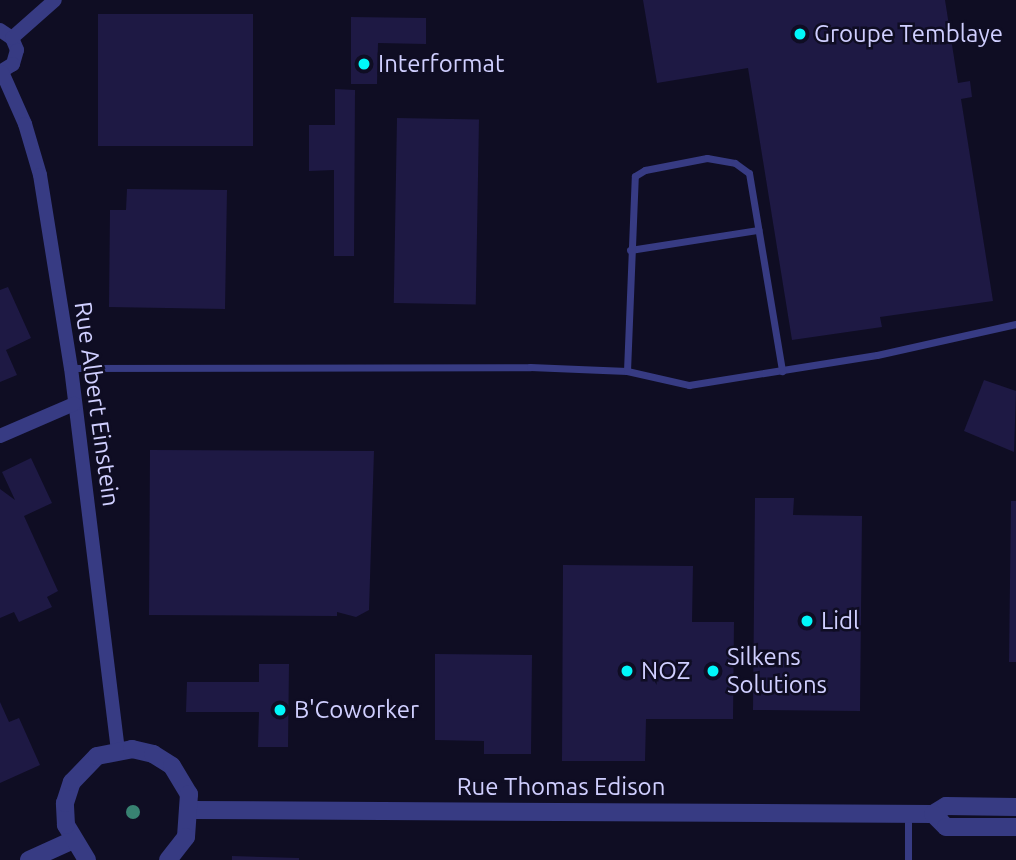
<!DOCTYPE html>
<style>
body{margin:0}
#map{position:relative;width:1016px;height:860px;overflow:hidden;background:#0f0d23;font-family:Ubuntu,sans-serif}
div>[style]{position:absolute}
.building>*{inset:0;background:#1e1944;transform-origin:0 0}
.service>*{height:7px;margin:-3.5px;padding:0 3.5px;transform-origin:3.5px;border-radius:3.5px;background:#373b83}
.minor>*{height:14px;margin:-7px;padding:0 7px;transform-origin:7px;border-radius:7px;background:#373b83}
.tertiary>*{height:18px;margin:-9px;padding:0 9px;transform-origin:9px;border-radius:9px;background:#373b83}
.trees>*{width:14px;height:14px;margin:-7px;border-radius:50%;background:#388272}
.dots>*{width:19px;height:19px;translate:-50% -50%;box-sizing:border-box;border:4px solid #0f0d23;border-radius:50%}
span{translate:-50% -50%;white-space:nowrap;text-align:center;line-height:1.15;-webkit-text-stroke:5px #0f0d23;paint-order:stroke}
.poi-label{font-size:24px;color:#d0cfff}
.left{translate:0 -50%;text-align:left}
.street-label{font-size:24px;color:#d0cfff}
</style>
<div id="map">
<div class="building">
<i style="clip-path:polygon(643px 0,945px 0,958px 83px,970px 81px,972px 97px,961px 99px,993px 301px,880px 317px,882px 327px,792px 340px,748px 68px,657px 83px)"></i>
<i style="left:98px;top:14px;width:155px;height:132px"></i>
<i style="clip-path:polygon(351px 17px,426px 18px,426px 44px,378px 43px,377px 84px,351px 84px)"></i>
<i style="clip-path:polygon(335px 89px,355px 90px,354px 256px,334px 256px,334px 170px,309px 171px,309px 125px,335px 125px)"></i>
<i style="left:397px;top:118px;width:82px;height:185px;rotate:1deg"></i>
<i style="clip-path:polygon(127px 189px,227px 190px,225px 309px,109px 307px,110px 210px,126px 210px)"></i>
<i style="clip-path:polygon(8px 287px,31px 338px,6px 350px,17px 375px,0 382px,0 290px)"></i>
<i style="clip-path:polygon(984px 380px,1016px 391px,1014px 452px,964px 431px)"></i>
<i style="clip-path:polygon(150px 450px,374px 451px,369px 610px,356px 617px,337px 612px,337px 616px,149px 615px)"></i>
<i style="clip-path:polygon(31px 458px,52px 503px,24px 516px,58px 591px,47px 597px,52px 607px,19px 622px,14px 612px,0 618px,0 489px,15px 500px,2px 472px)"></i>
<i style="clip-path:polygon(755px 498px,794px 498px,793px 515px,862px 516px,860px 711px,753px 710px)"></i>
<i style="clip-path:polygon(1011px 501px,1016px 501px,1016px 662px,1009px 662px)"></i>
<i style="clip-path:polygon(563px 565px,693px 566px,692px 622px,734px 622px,733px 719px,646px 719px,645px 761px,562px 761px)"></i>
<i style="clip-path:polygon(435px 654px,532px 655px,531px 754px,484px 754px,484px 741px,435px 740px)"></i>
<i style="clip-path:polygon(259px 664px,289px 664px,288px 747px,258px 747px,259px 712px,186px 712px,187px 682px,259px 682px)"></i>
<i style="clip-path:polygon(0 702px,9px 722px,19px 718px,40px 765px,0 783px)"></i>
<i style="clip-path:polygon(232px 856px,299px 858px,299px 860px,232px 860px)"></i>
</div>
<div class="service">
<i style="left:630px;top:250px;width:130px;rotate:-8.9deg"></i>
<i style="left:72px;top:368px;width:458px;rotate:-0.1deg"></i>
<i style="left:530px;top:367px;width:97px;rotate:2.4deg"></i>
<i style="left:627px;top:371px;width:64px;rotate:12.7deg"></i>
<i style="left:689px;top:385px;width:190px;rotate:-9.1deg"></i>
<i style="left:877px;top:355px;width:142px;rotate:-12.6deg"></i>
<i style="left:627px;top:371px;width:195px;rotate:-87.7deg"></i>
<i style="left:635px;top:176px;width:12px;rotate:-31deg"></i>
<i style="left:645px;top:170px;width:63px;rotate:-11deg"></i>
<i style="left:707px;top:158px;width:28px;rotate:10deg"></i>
<i style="left:735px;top:163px;width:17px;rotate:36deg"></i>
<i style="left:749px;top:173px;width:201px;rotate:80.5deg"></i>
<i style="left:908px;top:815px;width:45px;rotate:90deg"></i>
</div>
<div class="minor">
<i style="left:0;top:30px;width:14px;rotate:34deg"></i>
<i style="left:12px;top:38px;width:13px;rotate:67deg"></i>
<i style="left:17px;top:50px;width:15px;rotate:106deg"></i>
<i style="left:13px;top:64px;width:15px;rotate:148deg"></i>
<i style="left:12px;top:38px;width:57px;rotate:-41.5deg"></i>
<i style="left:2px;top:72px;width:57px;rotate:66.1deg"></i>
<i style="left:25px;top:124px;width:53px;rotate:73.6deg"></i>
<i style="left:40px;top:175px;width:195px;rotate:80.9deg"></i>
<i style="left:71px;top:368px;width:384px;rotate:83deg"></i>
<i style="left:0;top:436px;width:81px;rotate:-23.4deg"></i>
</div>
<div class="tertiary">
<i style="left:190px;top:810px;width:743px;rotate:0.31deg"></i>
<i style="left:933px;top:814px;width:15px;rotate:-32deg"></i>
<i style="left:946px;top:806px;width:70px;rotate:0.8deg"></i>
<i style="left:933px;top:814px;width:18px;rotate:45deg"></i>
<i style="left:946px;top:827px;width:70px"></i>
<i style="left:29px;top:860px;width:46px;rotate:-24.3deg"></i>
<i style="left:87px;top:860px;width:41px;rotate:-121deg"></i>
<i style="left:66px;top:825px;width:22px;rotate:-93deg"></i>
<i style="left:65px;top:803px;width:22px;rotate:-72deg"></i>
<i style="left:72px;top:782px;width:36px;rotate:-46deg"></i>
<i style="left:97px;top:756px;width:36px;rotate:-11deg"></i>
<i style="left:132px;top:749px;width:22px;rotate:13deg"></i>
<i style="left:153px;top:754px;width:22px;rotate:32deg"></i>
<i style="left:172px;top:766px;width:33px;rotate:59deg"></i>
<i style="left:189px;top:794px;width:43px;rotate:94deg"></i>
<i style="left:186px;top:837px;width:29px;rotate:128deg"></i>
</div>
<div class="trees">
<i style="left:133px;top:812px"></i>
</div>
<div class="dots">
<i style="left:800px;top:34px;background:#00f8fa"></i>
<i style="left:364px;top:64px;background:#00f8fa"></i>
<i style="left:807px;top:621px;background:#00f8fa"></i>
<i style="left:627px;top:671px;background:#00f8fa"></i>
<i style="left:713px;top:671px;background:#00f8fa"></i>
<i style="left:280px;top:710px;background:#00f8fa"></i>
</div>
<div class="poi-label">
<span class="left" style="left:814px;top:34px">Groupe Temblaye</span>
<span class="left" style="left:378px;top:64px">Interformat</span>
<span class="left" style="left:821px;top:621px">Lidl</span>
<span class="left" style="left:727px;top:671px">Silkens<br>Solutions</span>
<span class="left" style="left:641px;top:671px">NOZ</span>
<span class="left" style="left:294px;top:710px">B'Coworker</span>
</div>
<div class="street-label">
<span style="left:97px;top:404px;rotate:82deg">Rue Albert Einstein</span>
<span style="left:561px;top:787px">Rue Thomas Edison</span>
</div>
</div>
